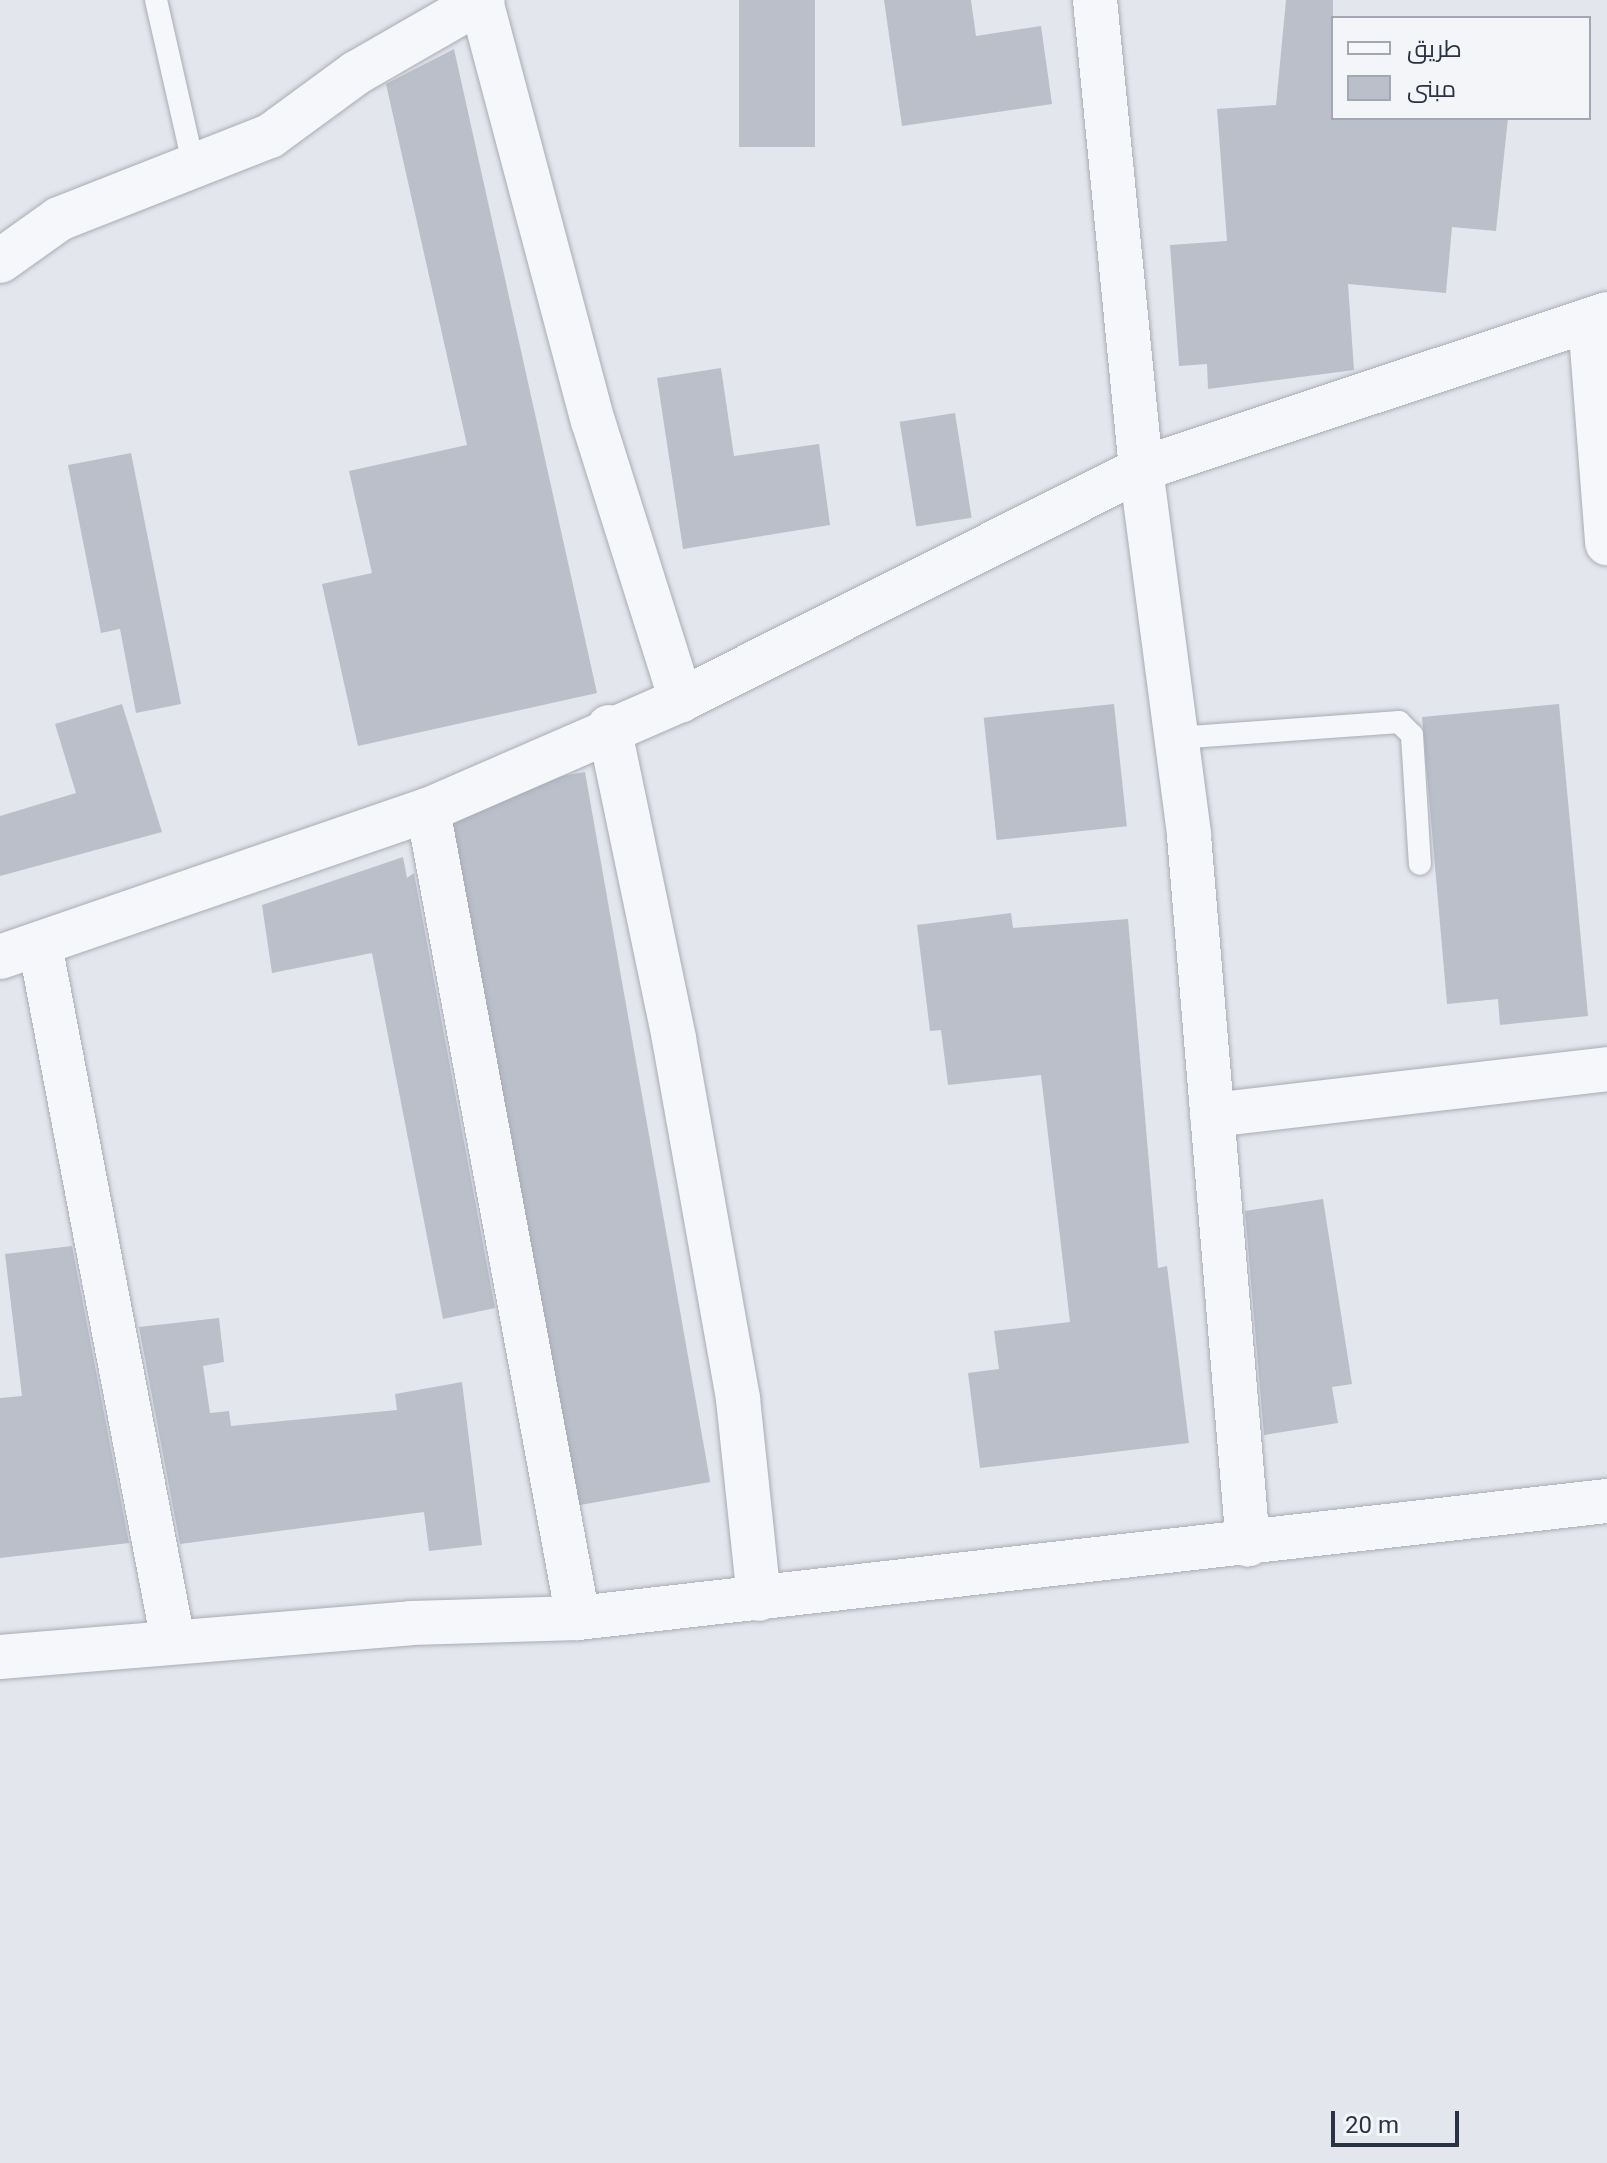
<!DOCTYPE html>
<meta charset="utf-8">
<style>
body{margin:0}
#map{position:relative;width:1607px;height:2163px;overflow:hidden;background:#e3e6ec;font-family:Roboto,Cairo,sans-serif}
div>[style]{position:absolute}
.building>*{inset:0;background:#babfca;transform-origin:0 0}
.roads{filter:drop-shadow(0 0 2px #a8acb7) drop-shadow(0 0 2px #a8acb7)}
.service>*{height:22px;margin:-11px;padding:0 11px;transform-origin:11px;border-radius:11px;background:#f6f7fa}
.minor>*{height:44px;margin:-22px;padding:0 22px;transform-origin:22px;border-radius:22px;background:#f6f7fa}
span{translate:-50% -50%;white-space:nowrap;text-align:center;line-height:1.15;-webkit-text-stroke:6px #f3f5f9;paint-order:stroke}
.legend{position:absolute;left:1331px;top:16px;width:260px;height:104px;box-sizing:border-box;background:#f3f5f9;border:2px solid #a3a7b1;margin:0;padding:10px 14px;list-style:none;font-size:24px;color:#2a3245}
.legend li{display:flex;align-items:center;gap:16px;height:40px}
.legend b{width:40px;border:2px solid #a3a7b1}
.scale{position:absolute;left:1331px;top:2111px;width:128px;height:36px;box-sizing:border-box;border:4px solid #2a3245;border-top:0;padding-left:10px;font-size:24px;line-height:28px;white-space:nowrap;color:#2a3245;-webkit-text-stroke:6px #f3f5f9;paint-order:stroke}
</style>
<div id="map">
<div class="building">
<i style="left:739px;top:0;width:76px;height:147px"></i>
<i style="clip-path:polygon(884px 0,971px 0,976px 36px,1041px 26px,1052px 104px,902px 126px)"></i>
<i style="clip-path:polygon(1286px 0,1333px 0,1333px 118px,1508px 118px,1496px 231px,1452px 227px,1446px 293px,1348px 284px,1354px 370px,1208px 389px,1207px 364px,1179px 366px,1170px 245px,1227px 241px,1217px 109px,1276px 105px)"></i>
<i style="clip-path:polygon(454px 49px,597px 693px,358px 746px,322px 584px,372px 573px,349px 471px,467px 445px,386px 84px)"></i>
<i style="clip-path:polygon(721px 368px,734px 456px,819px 444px,830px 525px,683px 549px,657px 378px)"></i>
<i style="left:955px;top:413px;width:106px;height:56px;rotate:81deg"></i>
<i style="clip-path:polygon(131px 453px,181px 704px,136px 713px,120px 629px,101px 633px,68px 465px)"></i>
<i style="clip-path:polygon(122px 704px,162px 832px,0 876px,0 816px,76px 793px,55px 724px)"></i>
<i style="left:1114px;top:704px;width:123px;height:131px;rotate:84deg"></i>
<i style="clip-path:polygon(1559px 704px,1588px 1016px,1500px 1025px,1498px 999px,1447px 1004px,1422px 717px)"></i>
<i style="left:585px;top:772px;width:721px;height:145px;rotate:80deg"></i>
<i style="clip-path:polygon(403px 857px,407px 878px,414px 873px,495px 1308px,443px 1319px,372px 953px,272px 973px,262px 905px)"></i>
<i style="clip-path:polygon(1011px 913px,1013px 928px,1128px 919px,1158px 1268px,1167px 1266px,1189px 1443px,980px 1468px,968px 1373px,999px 1369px,994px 1331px,1070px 1322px,1041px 1075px,948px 1085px,941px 1030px,930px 1031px,917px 925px)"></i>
<i style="clip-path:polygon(1323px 1199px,1352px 1384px,1332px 1387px,1338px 1423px,1264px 1435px,1245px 1211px)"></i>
<i style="clip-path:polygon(72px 1246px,129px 1543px,0 1558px,0 1398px,22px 1396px,5px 1254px)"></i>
<i style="clip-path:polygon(219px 1318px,224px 1362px,203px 1366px,210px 1413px,229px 1411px,231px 1426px,397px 1410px,395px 1394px,462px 1382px,482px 1545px,429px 1551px,424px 1512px,180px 1544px,139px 1327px)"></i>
</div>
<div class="roads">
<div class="service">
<i style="left:156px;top:0;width:175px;rotate:77.2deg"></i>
<i style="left:1176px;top:738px;width:224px;rotate:-4.1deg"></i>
<i style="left:1399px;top:722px;width:18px;rotate:45deg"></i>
<i style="left:1412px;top:735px;width:129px;rotate:86.5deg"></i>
</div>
<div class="minor">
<i style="left:1095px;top:0;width:471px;rotate:84.4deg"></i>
<i style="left:1141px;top:469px;width:370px;rotate:82.5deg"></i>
<i style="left:1189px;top:836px;width:711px;rotate:85.24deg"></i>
<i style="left:481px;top:1px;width:435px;rotate:75.1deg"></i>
<i style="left:593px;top:421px;width:293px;rotate:72.5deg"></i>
<i style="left:0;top:261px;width:72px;rotate:-35.4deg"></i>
<i style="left:59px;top:219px;width:227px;rotate:-21.5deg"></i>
<i style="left:270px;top:136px;width:107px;rotate:-36.2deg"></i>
<i style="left:356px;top:73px;width:146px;rotate:-29.9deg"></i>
<i style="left:1590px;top:320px;width:224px;rotate:85.6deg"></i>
<i style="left:609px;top:727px;width:319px;rotate:78.2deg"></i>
<i style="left:674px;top:1039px;width:366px;rotate:79.9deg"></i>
<i style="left:738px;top:1399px;width:201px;rotate:84deg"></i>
<i style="left:428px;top:810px;width:822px;rotate:79.48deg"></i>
<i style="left:40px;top:945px;width:709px;rotate:79.18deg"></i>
<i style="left:0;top:957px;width:453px;rotate:-19deg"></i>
<i style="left:428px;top:810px;width:276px;rotate:-23.5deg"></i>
<i style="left:681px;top:700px;width:515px;rotate:-26.66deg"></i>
<i style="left:1141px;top:469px;width:491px;rotate:-18.4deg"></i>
<i style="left:1212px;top:1115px;width:398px;rotate:-6.6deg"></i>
<i style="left:0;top:1657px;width:412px;rotate:-4.7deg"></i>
<i style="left:411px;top:1623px;width:167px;rotate:-1.7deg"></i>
<i style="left:578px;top:1618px;width:1036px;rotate:-6.49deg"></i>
</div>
</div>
<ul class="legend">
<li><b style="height:10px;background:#f6f7fa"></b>طريق</li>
<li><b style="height:22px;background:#babfca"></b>مبنى</li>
</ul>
<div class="scale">20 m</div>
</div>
